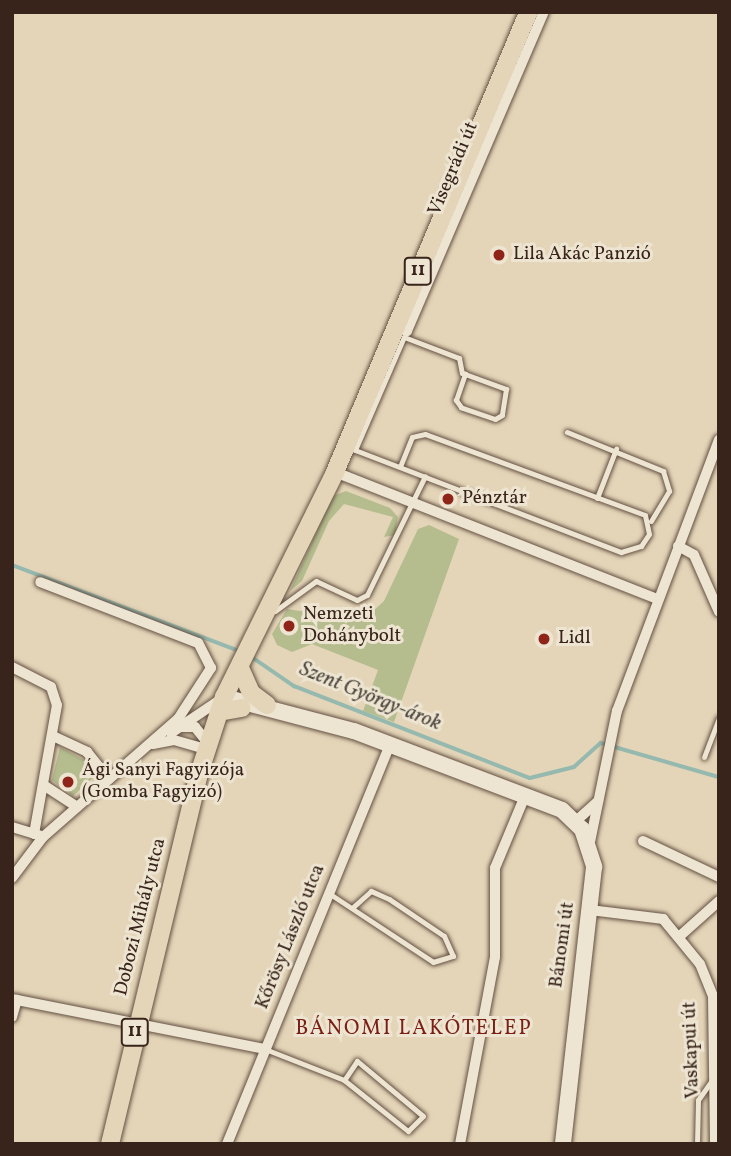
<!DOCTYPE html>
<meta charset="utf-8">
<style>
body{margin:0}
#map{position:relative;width:731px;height:1156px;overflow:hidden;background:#e4d5b8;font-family:Vollkorn,serif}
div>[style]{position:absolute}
.green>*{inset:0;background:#b5bd8e}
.stream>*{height:3.5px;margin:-1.75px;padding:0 1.75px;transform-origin:1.75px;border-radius:1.75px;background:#95b9ae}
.roads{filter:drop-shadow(0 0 2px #635042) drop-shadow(0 0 2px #635042)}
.lane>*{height:5px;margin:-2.5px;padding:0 2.5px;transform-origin:2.5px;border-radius:2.5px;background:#ede4d1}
.street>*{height:10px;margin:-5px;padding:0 5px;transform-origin:5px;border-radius:5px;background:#ede4d1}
.secondary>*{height:16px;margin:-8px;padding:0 8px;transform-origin:8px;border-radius:8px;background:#ede4d1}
.primary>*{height:18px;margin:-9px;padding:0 9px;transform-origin:9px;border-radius:9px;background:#e4d5b8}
.dots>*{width:19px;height:19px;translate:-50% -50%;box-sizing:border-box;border:4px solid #ede4d1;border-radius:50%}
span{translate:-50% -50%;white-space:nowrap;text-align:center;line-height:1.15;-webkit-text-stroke:6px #ede4d1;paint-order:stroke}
.shield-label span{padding:2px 5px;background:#ede4d1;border:2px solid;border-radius:5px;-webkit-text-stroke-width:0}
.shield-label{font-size:18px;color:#38241b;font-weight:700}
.street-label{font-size:19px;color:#38241b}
.poi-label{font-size:19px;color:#38241b}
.left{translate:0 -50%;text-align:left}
.water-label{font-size:21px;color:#4f4940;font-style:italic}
.neighbourhood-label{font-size:21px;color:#7a1f14;letter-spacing:2px}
.frame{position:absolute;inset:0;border:14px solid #38241b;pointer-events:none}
</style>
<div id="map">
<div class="green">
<i style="clip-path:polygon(346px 491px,390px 508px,398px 517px,395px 535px,384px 537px,393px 517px,344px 504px,329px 521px,302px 581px,290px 591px,333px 496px)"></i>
<i style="clip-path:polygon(429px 525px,459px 539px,394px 722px,363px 711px,378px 670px,312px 644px,292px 652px,277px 645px,272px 634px,287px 609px,354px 619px,372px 612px,384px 601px,418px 529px)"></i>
<i style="clip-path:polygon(60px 747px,84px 760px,93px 778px,73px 796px,52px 780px)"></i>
</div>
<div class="stream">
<i style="left:12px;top:565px;width:243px;rotate:20.7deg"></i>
<i style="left:249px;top:655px;width:55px;rotate:34.6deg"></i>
<i style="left:294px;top:686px;width:253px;rotate:21.3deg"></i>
<i style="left:530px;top:778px;width:45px;rotate:-14deg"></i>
<i style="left:574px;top:767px;width:36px;rotate:-42deg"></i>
<i style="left:601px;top:743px;width:123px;rotate:16.1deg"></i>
</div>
<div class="roads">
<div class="lane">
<i style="left:404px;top:337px;width:59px;rotate:20.9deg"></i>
<i style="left:459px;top:358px;width:15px;rotate:79deg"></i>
<i style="left:462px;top:373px;width:3px;rotate:18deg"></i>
<i style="left:465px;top:374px;width:44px;rotate:20.1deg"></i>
<i style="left:506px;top:389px;width:26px;rotate:99deg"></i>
<i style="left:502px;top:415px;width:8px;rotate:150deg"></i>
<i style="left:495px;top:419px;width:36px;rotate:-161deg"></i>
<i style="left:461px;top:407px;width:9px;rotate:-126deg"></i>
<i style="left:456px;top:400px;width:28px;rotate:-71deg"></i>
<i style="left:567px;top:432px;width:104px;rotate:22.1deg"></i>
<i style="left:663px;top:471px;width:21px;rotate:73deg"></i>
<i style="left:669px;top:491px;width:35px;rotate:121deg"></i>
<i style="left:355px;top:450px;width:285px;rotate:21deg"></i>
<i style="left:621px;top:552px;width:21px;rotate:-17deg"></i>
<i style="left:641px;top:546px;width:14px;rotate:-56deg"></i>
<i style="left:649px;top:534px;width:19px;rotate:-102deg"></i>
<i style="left:645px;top:515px;width:234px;rotate:-159.8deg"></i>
<i style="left:425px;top:434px;width:13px;rotate:167deg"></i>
<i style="left:412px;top:437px;width:32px;rotate:112deg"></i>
<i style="left:355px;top:450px;width:123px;rotate:-66.6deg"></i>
<i style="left:597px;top:498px;width:53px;rotate:-68.8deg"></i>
<i style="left:275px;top:611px;width:51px;rotate:-36.2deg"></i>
<i style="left:316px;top:581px;width:45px;rotate:24.9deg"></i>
<i style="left:357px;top:600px;width:11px;rotate:-27deg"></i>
<i style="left:367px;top:595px;width:132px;rotate:-64deg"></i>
<i style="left:704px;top:757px;width:42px;rotate:-69deg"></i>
<i style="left:330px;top:894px;width:123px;rotate:33.4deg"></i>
<i style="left:433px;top:962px;width:21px;rotate:-17deg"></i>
<i style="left:453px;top:956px;width:22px;rotate:-114deg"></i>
<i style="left:444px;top:936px;width:66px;rotate:-146.1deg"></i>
<i style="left:389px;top:899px;width:20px;rotate:-156deg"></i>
<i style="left:371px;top:891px;width:25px;rotate:138deg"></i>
<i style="left:265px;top:1049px;width:85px;rotate:21.4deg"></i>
<i style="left:344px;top:1080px;width:82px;rotate:38.6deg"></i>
<i style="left:408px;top:1131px;width:21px;rotate:-45deg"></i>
<i style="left:423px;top:1116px;width:86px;rotate:-140.2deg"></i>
<i style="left:357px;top:1061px;width:23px;rotate:124deg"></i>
<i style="left:697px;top:1144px;width:44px;rotate:-88.7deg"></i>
<i style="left:698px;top:1100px;width:24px;rotate:-55deg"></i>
</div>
<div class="street">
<i style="left:395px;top:326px;width:13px;rotate:23deg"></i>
<i style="left:407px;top:331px;width:347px;rotate:-66.8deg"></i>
<i style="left:335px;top:472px;width:346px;rotate:21.5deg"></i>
<i style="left:678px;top:546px;width:18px;rotate:29deg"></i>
<i style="left:694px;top:555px;width:62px;rotate:66.3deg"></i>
<i style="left:12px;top:667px;width:44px;rotate:27.1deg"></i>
<i style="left:51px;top:687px;width:19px;rotate:72deg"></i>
<i style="left:57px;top:705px;width:131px;rotate:100.1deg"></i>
<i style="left:182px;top:727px;width:13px"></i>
<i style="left:195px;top:727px;width:21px;rotate:51deg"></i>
<i style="left:171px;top:733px;width:60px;rotate:-34.2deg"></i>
<i style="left:53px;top:736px;width:38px;rotate:25deg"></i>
<i style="left:87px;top:752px;width:35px;rotate:51deg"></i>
<i style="left:153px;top:744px;width:21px;rotate:-11deg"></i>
<i style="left:174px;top:740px;width:33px;rotate:16deg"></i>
<i style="left:45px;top:786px;width:38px;rotate:33deg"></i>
<i style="left:576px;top:821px;width:30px;rotate:-42deg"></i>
<i style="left:12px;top:827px;width:30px;rotate:17deg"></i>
<i style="left:643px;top:841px;width:84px;rotate:25.3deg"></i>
<i style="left:590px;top:842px;width:134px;rotate:-78.4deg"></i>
<i style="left:617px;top:711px;width:290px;rotate:-69.4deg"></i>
<i style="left:12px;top:878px;width:51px;rotate:-52.9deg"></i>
<i style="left:43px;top:837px;width:179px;rotate:-41.2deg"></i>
<i style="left:178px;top:719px;width:61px;rotate:-57.1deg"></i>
<i style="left:211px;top:668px;width:28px;rotate:-117deg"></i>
<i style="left:198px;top:643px;width:169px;rotate:-158.9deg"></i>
<i style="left:590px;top:910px;width:74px;rotate:7deg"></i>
<i style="left:663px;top:919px;width:58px;rotate:50.6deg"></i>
<i style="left:700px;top:964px;width:35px;rotate:68deg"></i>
<i style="left:713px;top:997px;width:147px;rotate:89.2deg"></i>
<i style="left:681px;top:935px;width:51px;rotate:-41.8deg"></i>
<i style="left:12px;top:999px;width:257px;rotate:11.2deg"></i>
<i style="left:12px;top:1017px;width:18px;rotate:-74deg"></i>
<i style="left:227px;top:1144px;width:431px;rotate:-67.8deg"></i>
<i style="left:460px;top:1144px;width:190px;rotate:-79.4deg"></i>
<i style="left:495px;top:957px;width:89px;rotate:-90deg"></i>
<i style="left:495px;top:868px;width:78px;rotate:-67.4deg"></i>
</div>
<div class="secondary">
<i style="left:224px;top:697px;width:134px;rotate:14.7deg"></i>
<i style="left:354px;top:731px;width:222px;rotate:20.8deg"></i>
<i style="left:562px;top:810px;width:28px;rotate:44deg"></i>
<i style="left:582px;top:829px;width:40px;rotate:72deg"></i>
<i style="left:594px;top:867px;width:279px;rotate:96.4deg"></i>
</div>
<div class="primary">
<i style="left:240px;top:668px;width:27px;rotate:66deg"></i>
<i style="left:251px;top:693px;width:20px;rotate:37deg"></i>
<i style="left:219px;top:712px;width:23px;rotate:-10deg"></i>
<i style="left:110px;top:1144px;width:377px;rotate:-76.5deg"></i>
<i style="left:198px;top:777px;width:84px;rotate:-72deg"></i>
<i style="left:224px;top:697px;width:251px;rotate:-63.7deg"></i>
<i style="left:335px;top:472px;width:499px;rotate:-67.2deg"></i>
</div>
</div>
<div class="dots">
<i style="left:499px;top:255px;background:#8f2418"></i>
<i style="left:448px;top:499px;background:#8f2418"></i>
<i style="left:289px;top:626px;background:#8f2418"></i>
<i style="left:544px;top:639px;background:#8f2418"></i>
<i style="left:68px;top:782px;background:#8f2418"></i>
</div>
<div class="shield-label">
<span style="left:418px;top:271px">11</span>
<span style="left:135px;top:1032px">11</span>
</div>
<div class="street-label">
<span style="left:454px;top:169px;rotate:-67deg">Visegrádi út</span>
<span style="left:141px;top:917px;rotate:-76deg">Dobozi Mihály utca</span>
<span style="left:291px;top:937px;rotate:-68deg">Kőrösy László utca</span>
<span style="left:563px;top:945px;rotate:-82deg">Bánomi út</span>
<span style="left:692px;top:1050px;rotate:-92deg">Vaskapui út</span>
</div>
<div class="poi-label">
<span class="left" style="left:513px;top:255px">Lila Akác Panzió</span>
<span class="left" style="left:462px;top:499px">Pénztár</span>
<span class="left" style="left:303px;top:626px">Nemzeti<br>Dohánybolt</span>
<span class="left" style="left:558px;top:639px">Lidl</span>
<span class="left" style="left:82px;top:782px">Ági Sanyi Fagyizója<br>(Gomba Fagyizó)</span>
</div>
<div class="water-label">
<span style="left:370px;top:697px;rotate:22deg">Szent György-árok</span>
</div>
<div class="neighbourhood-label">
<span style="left:414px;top:1029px">BÁNOMI LAKÓTELEP</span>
</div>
<div class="frame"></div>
</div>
